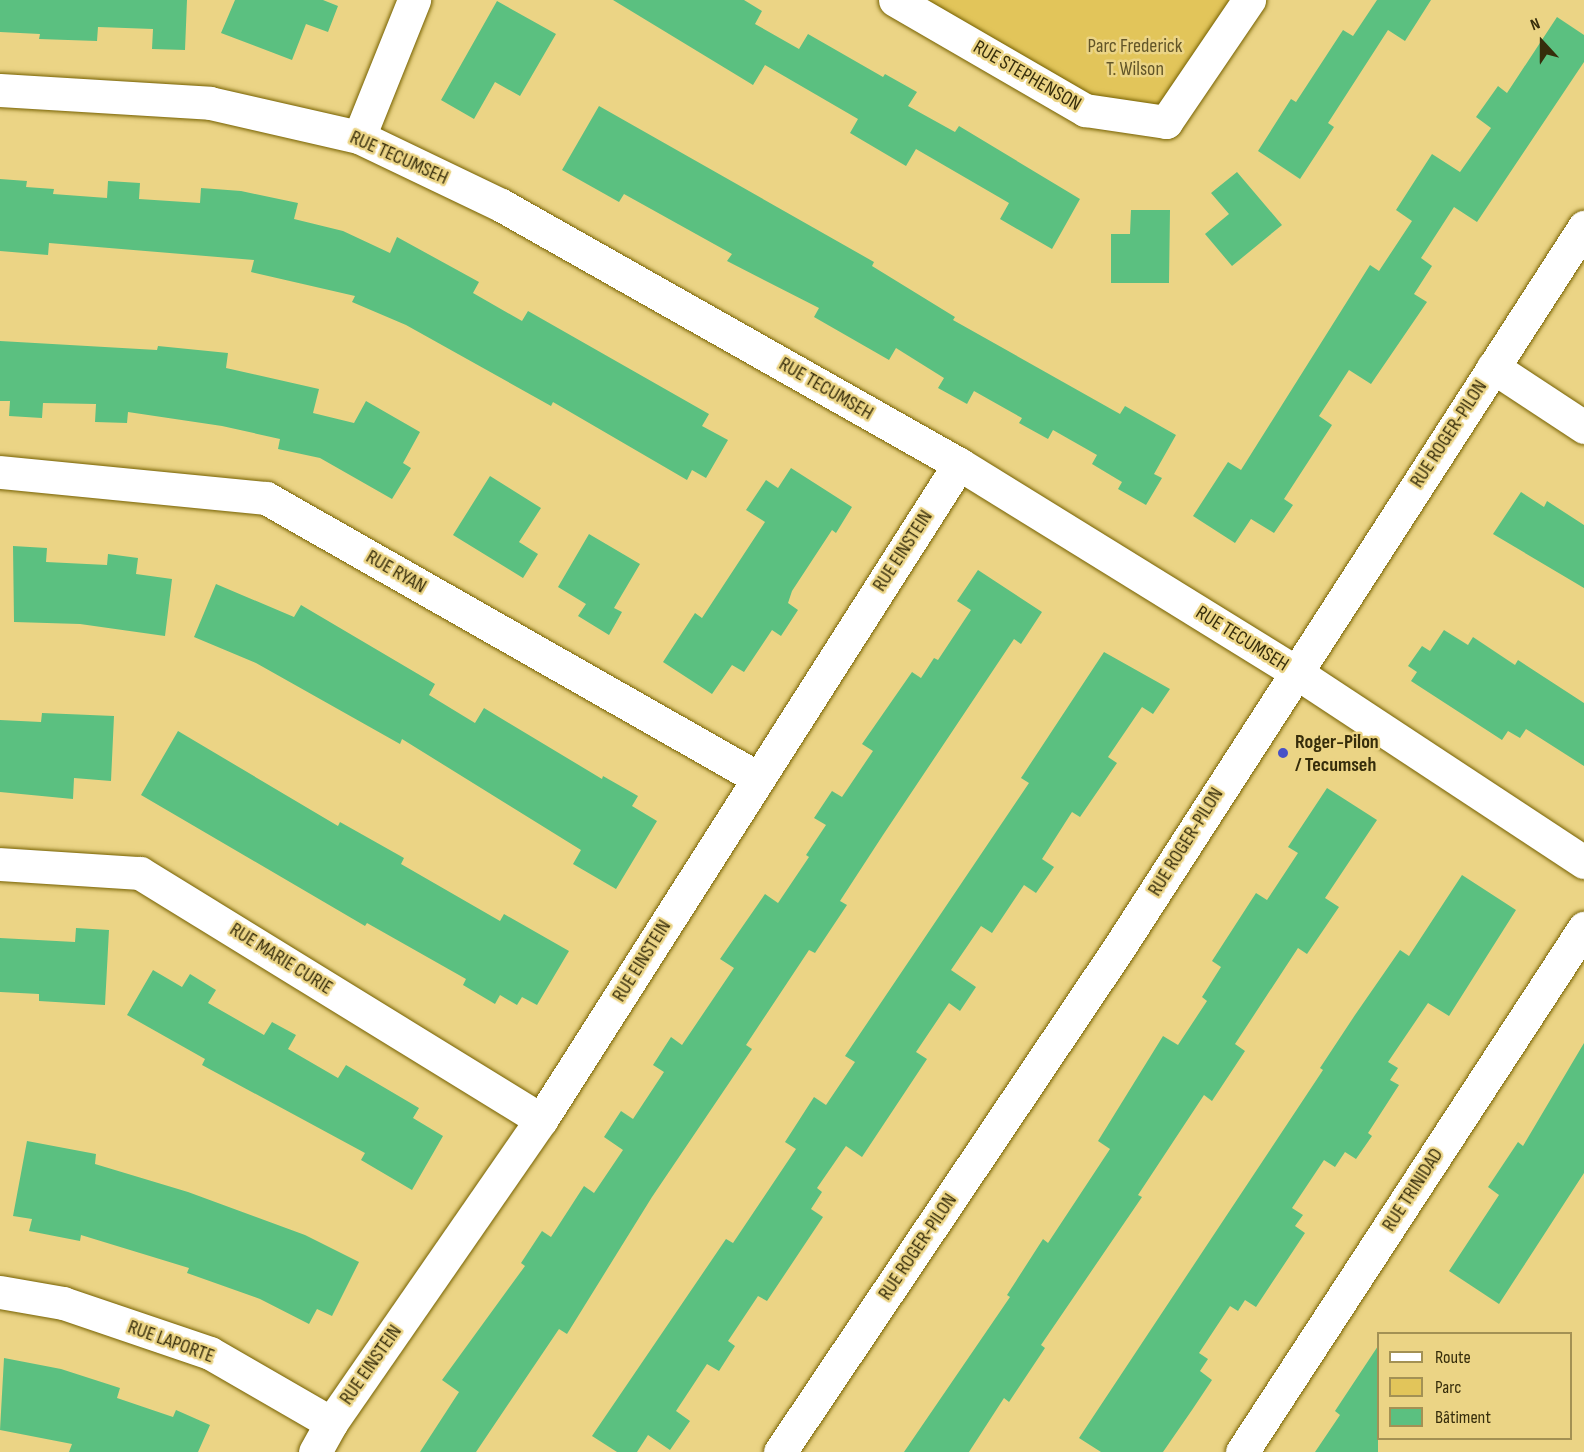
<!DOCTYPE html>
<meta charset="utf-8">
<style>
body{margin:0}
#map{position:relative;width:1584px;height:1452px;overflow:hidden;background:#ebd485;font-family:"Sofia Sans Condensed",sans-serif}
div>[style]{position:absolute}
.green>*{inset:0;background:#e2c55a}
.building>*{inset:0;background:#5bc080}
.roads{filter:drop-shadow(0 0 2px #766100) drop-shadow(0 0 2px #766100)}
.minor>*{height:33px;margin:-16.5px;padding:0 16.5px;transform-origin:16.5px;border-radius:16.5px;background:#fff}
.dots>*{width:16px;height:16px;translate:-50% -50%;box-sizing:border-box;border:3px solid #ebd485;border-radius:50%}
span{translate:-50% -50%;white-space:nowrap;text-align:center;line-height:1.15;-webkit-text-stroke:5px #ebd485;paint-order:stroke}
.park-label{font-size:20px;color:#625528}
.street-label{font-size:20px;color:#362d0b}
.poi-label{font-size:20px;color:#362d0b;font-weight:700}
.left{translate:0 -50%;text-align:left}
.legend{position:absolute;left:1377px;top:1332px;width:195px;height:108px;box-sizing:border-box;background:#ebd485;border:2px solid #a39154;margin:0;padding:8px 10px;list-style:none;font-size:18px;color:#362d0b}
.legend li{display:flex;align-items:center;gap:12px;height:30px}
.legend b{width:30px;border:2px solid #a39154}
.north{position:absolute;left:1512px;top:12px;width:60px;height:60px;-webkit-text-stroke:4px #ebd485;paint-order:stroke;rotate:339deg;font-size:16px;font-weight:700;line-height:24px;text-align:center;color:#362d0b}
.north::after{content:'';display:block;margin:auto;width:21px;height:27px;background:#362d0b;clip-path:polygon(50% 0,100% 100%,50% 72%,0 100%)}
</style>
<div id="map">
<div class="green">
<i style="clip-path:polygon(895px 0,1249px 0,1166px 122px,1085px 110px)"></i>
</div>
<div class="building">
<i style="clip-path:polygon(0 0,187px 0,185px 50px,152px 49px,153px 29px,98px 27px,97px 41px,39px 39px,40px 34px,0 32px)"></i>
<i style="clip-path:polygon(235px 0,323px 0,338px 6px,328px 32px,306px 24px,292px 60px,221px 33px)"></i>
<i style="clip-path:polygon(613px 0,744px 0,762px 11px,755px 24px,799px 49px,808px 34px,883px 77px,885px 74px,917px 92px,908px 106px,955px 132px,959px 126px,1080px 199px,1052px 249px,1000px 219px,1009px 203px,916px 149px,906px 166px,850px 133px,858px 119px,765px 65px,753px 85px)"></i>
<i style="clip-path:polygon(1377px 0,1431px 0,1405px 41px,1388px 30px,1328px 123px,1334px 127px,1300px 179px,1258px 151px,1291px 99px,1296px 102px,1343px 30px,1353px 36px)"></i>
<i style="clip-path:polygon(497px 1px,556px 34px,520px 96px,495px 82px,474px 119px,441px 100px)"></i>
<i style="clip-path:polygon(1557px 17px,1584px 35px,1584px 62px,1477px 222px,1454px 207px,1421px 258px,1432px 266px,1414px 294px,1427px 302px,1371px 384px,1349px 370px,1319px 416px,1332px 425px,1284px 499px,1293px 505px,1274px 533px,1251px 519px,1235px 543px,1193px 516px,1228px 462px,1241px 470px,1370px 265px,1379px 271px,1412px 221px,1396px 210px,1432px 154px,1460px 172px,1491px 128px,1476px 117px,1498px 86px,1507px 93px)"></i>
<i style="clip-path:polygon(599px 106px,874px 262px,872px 266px,955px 317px,953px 320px,1120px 414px,1125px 406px,1176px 435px,1154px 474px,1162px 478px,1146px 505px,1118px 489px,1122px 482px,1092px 464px,1097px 455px,1053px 430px,1048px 439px,1019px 423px,1022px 418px,974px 391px,967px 404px,938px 388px,944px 378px,896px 348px,889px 360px,814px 317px,819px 308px,727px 261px,732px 254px,624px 194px,619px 202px,562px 170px)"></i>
<i style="clip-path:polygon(1237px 172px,1282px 225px,1232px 266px,1205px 234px,1229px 214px,1211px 193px)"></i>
<i style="clip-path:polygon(0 179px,27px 181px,26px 187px,54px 189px,53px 194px,107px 198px,108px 181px,140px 183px,139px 199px,200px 203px,201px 188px,241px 191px,298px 203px,294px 219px,343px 231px,390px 253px,397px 237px,479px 282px,473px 293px,522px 321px,528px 311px,709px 414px,702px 426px,728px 440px,706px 478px,692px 470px,687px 480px,553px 402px,551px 406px,406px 325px,352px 302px,355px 296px,251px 272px,254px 260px,49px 243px,48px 255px,0 251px)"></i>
<i style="clip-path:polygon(1131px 210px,1170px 210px,1169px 283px,1111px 283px,1111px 234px,1130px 234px)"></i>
<i style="clip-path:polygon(0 341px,157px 350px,158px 346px,228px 353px,226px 368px,319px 389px,313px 413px,354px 423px,366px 401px,420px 432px,403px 463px,411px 468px,392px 499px,320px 458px,278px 449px,280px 439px,222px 426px,128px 412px,127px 423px,95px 422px,96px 404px,43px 403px,42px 418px,9px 416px,10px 401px,0 401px)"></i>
<i style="clip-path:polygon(791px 468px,852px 507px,836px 533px,832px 530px,792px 591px,788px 603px,798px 610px,781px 636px,772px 630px,744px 672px,732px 665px,712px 694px,663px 662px,695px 613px,702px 618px,765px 522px,746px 510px,766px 480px,778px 488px)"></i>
<i style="clip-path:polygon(490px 476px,541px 508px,519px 542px,538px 554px,523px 578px,453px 535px)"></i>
<i style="clip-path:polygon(1521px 492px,1544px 507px,1547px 501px,1584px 525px,1584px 588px,1493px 534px)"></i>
<i style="clip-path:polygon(589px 534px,640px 564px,614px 608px,622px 612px,609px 635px,578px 616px,586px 604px,558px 587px)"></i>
<i style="clip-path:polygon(13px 546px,47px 548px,46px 562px,107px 565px,108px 554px,138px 558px,136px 574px,172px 579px,165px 636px,80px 624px,14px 622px)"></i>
<i style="clip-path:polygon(978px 570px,1042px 612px,1021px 644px,1014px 639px,883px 835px,840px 901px,847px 905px,815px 953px,809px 950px,746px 1045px,752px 1049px,652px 1197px,567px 1334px,559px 1329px,476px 1452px,420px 1452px,459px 1392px,442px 1380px,525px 1266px,521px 1263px,542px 1231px,551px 1237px,584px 1186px,594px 1193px,623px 1150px,604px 1137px,621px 1111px,633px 1119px,664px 1072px,653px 1065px,671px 1037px,682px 1045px,734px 968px,720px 959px,765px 894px,778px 903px,809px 857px,806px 855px,826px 825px,814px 818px,832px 791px,842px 797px,873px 751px,862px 744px,912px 672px,921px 678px,934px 658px,938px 660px,971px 610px,957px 601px)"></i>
<i style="clip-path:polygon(216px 584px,294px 617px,301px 605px,435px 684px,429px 695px,475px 723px,484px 708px,602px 779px,603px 776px,638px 796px,632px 806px,657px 821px,616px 889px,573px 864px,581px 850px,402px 739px,400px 744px,256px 663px,194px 637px)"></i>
<i style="clip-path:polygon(1444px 630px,1468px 645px,1473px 637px,1515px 665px,1518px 660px,1584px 703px,1584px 766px,1526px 729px,1520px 738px,1508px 731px,1502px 740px,1411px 681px,1417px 672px,1408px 666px,1422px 646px,1430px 651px)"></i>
<i style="clip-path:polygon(1104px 652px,1170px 689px,1153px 714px,1142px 707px,1108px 757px,1117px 763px,1080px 817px,1072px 812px,1042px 859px,1054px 867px,1036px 893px,1024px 885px,992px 933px,981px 926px,951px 970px,976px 987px,960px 1011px,949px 1003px,916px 1052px,927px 1059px,862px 1157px,846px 1146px,817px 1188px,822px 1192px,811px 1209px,823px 1217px,767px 1301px,758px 1296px,728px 1341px,735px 1346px,719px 1371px,707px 1364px,676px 1411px,690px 1421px,670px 1450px,648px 1435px,637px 1452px,617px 1452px,592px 1436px,726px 1239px,733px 1243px,796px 1149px,785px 1142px,814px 1097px,826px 1105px,855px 1062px,845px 1056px,1029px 783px,1021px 778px)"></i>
<i style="clip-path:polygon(42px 713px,114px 716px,111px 781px,74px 778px,73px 799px,0 792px,0 720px,41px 722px)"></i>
<i style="clip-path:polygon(178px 731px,338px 826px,340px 822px,404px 858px,401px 864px,500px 921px,504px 914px,569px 951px,537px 1005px,522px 997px,517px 1005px,500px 995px,495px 1004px,463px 985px,466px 979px,367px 923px,365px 926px,141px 795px)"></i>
<i style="clip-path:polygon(1327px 788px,1377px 820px,1325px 898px,1339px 907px,1307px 954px,1298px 948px,1235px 1044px,1245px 1051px,1212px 1101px,1204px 1095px,1138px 1195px,1142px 1197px,1041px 1345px,1045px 1348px,1009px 1402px,1004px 1398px,969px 1452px,904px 1452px,1010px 1297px,1007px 1295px,1043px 1239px,1048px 1243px,1110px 1149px,1098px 1141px,1163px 1036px,1178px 1045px,1207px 1001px,1202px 997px,1221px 967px,1212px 961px,1256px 893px,1267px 900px,1298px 853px,1288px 847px)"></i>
<i style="clip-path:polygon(1462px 875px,1516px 910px,1449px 1016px,1428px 1003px,1388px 1062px,1398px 1068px,1390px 1080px,1399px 1085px,1368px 1133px,1372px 1136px,1356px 1159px,1345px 1152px,1335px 1167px,1324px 1160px,1292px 1208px,1303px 1215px,1295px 1226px,1305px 1233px,1256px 1307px,1245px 1300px,1238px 1311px,1230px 1306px,1199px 1353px,1208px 1359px,1200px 1371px,1212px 1380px,1192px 1410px,1163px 1452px,1101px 1452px,1079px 1438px,1323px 1070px,1320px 1068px,1355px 1015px,1400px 950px,1409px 956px)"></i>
<i style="clip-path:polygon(76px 928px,109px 930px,105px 1005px,39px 1001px,39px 994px,0 992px,0 938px,75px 942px)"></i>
<i style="clip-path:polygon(153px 970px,182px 987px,190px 974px,216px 990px,208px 1003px,264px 1035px,272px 1022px,296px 1035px,288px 1049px,338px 1078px,346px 1065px,419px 1108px,413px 1118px,443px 1136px,412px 1190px,361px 1160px,365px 1153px,202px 1065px,205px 1059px,127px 1015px)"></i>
<i style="clip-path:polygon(1584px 1043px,1584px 1173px,1499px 1304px,1449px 1271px,1499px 1195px,1488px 1187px,1518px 1142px,1523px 1146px)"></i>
<i style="clip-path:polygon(27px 1141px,96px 1154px,95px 1164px,188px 1192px,305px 1235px,359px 1262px,332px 1316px,317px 1309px,309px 1324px,260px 1299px,187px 1273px,189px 1268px,81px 1235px,80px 1241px,29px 1231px,32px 1219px,13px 1216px)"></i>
<i style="clip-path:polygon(1378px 1346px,1378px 1452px,1315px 1452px,1340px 1415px,1335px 1411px)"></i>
<i style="clip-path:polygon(4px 1358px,61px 1369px,120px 1388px,117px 1398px,173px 1417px,176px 1410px,210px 1425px,198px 1452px,69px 1452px,72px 1444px,0 1430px)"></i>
</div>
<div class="roads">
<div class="minor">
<i style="left:895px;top:0;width:220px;rotate:30.1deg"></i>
<i style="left:1085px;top:110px;width:82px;rotate:8.4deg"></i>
<i style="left:1166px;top:122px;width:148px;rotate:-55.8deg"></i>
<i style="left:0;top:90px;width:210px;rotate:3.5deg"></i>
<i style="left:210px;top:103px;width:153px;rotate:12.9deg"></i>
<i style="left:359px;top:137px;width:157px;rotate:25.6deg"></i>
<i style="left:501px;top:205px;width:526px;rotate:29.49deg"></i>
<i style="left:959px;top:464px;width:394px;rotate:31.7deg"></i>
<i style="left:1294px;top:671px;width:347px;rotate:33.4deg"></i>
<i style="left:359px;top:137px;width:148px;rotate:-68.1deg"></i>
<i style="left:1493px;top:367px;width:109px;rotate:33.4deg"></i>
<i style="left:0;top:472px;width:267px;rotate:5.6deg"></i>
<i style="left:266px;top:498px;width:566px;rotate:29.64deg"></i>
<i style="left:0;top:864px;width:140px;rotate:3.7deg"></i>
<i style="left:140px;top:873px;width:471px;rotate:31.6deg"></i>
<i style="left:0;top:1292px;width:64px;rotate:9.9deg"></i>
<i style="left:63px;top:1303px;width:155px;rotate:18.8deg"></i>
<i style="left:210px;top:1353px;width:140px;rotate:30deg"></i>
<i style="left:315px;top:1452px;width:33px;rotate:-61deg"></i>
<i style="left:331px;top:1423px;width:369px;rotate:-55.3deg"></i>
<i style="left:541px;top:1120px;width:778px;rotate:-57.49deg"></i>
<i style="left:780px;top:1452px;width:610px;rotate:-56.1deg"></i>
<i style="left:1120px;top:946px;width:856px;rotate:-57.16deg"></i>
<i style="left:1242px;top:1452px;width:626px;rotate:-56.87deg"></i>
</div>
</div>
<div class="dots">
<i style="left:1283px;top:753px;background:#4751c6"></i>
</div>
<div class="park-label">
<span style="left:1135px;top:58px">Parc Frederick<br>T. Wilson</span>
</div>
<div class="street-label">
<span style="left:1027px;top:76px;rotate:30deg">RUE STEPHENSON</span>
<span style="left:399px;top:158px;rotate:24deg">RUE TECUMSEH</span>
<span style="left:826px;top:389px;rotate:30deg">RUE TECUMSEH</span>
<span style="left:1449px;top:434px;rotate:-57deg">RUE ROGER-PILON</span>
<span style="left:903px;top:551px;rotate:-57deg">RUE EINSTEIN</span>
<span style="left:396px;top:572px;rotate:30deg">RUE RYAN</span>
<span style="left:1242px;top:639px;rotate:32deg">RUE TECUMSEH</span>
<span style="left:1186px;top:842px;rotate:-58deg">RUE ROGER-PILON</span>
<span style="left:281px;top:959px;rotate:32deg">RUE MARIE CURIE</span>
<span style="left:642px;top:961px;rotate:-58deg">RUE EINSTEIN</span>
<span style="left:1413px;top:1190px;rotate:-57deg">RUE TRINIDAD</span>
<span style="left:918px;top:1247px;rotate:-56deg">RUE ROGER-PILON</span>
<span style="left:171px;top:1342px;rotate:20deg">RUE LAPORTE</span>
<span style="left:371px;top:1365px;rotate:-55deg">RUE EINSTEIN</span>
</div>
<div class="poi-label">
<span class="left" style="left:1295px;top:754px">Roger-Pilon<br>/ Tecumseh</span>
</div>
<ul class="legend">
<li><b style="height:8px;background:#fff"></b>Route</li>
<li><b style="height:16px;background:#e2c55a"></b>Parc</li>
<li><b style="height:16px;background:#5bc080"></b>Bâtiment</li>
</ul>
<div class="north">N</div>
</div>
